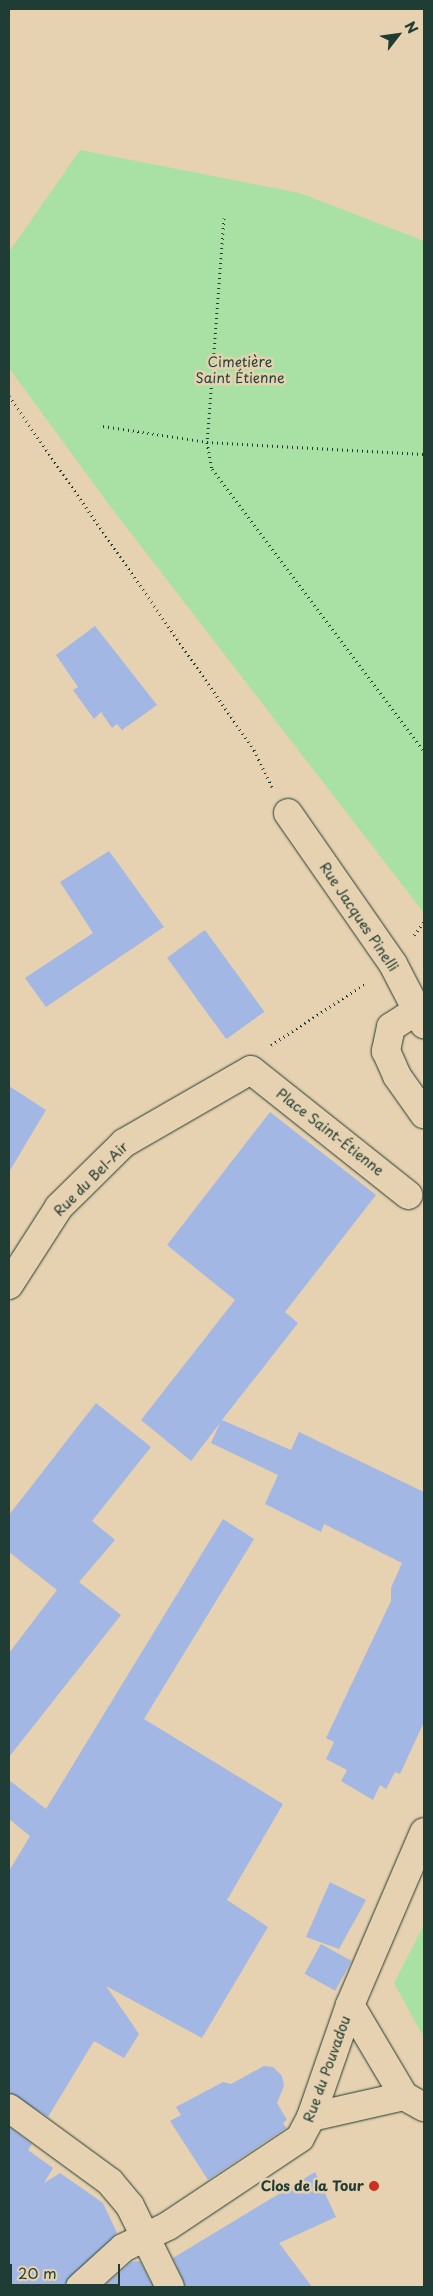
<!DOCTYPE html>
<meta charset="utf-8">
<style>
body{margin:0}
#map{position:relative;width:433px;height:2296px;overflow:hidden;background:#e6d1b0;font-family:"Playpen Sans",sans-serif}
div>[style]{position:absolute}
.green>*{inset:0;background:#a9e1a5}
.building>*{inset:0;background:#a3b7e5;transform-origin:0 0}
.path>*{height:3px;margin-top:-1.5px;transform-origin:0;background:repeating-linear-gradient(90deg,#1f3d34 0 1px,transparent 0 5px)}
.roads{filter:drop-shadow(0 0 1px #1f3d34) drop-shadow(0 0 1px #1f3d34)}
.minor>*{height:28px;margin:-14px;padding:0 14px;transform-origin:14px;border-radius:14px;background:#e6d1b0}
.dots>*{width:14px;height:14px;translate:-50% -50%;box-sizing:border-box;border:2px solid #e6d1b0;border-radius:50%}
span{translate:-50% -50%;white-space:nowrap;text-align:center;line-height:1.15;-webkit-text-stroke:5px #e6d1b0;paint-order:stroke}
.park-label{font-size:14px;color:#26453a}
.street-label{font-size:14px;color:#1f3d34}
.poi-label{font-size:14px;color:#1f3d34;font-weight:700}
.right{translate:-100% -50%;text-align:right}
.frame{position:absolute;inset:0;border:10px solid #1f3d34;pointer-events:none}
.north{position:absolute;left:373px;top:10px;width:50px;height:50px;-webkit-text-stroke:4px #e6d1b0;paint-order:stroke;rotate:60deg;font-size:14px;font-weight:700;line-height:20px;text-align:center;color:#1f3d34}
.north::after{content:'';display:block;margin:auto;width:18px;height:22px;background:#1f3d34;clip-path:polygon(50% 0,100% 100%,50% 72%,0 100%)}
.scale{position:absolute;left:10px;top:2264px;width:110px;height:22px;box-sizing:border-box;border:2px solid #1f3d34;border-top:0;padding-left:6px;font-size:15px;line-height:18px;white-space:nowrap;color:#1f3d34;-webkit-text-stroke:4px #e6d1b0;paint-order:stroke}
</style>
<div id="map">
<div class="green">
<i style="clip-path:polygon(80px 150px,300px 193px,424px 241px,424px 913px,110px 506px,9px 368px,9px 252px)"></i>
<i style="clip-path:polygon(424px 1925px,424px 2038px,394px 1983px)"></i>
</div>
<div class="building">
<i style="clip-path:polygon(95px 626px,157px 705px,122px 730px,117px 724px,112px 728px,101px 712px,94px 719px,73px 690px,78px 687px,56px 655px)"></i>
<i style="clip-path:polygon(109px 851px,164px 927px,46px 1007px,25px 978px,93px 933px,60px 882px)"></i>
<i style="left:205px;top:930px;width:101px;height:47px;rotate:54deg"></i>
<i style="clip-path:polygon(9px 1086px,46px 1110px,9px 1172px)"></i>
<i style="clip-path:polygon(270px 1112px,376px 1195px,285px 1312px,298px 1323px,222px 1420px,291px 1450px,299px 1432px,424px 1492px,424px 1722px,400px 1774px,395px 1772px,386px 1789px,380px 1785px,373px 1800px,341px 1781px,347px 1770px,326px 1759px,334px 1742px,326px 1738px,391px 1601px,391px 1588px,402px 1563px,324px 1524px,321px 1532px,265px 1504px,278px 1475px,211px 1443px,220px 1423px,191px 1461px,141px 1420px,235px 1300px,167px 1245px)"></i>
<i style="clip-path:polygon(96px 1403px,151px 1447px,92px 1521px,115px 1540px,79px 1582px,121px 1615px,9px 1757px,9px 1653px,57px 1590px,9px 1552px,9px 1515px)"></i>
<i style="clip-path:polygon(223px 1519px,254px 1539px,144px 1719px,283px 1804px,227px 1900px,268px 1927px,202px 2038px,106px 1986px,139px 2034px,124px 2058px,94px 2041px,48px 2117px,9px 2093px,9px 1871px,30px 1836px,9px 1819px,9px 1780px,46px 1809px)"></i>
<i style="clip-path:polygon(330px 1882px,366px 1900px,339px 1949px,306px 1937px)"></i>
<i style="left:321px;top:1944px;width:35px;height:34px;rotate:29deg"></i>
<i style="clip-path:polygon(264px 2066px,273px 2067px,282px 2076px,284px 2086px,277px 2103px,287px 2120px,283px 2123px,286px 2128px,208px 2180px,170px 2121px,181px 2115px,176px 2107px,223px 2082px,231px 2084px)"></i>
<i style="clip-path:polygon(9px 2127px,32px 2144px,28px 2150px,53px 2168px,44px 2183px,60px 2173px,103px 2203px,117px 2233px,61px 2287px,9px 2287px)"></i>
<i style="clip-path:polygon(315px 2172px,336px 2217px,279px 2243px,312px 2287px,186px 2287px,173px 2258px)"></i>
<i style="clip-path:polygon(140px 2261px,153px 2287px,103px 2287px,131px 2262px)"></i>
</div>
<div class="path">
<i style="left:224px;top:218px;width:225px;rotate:94.3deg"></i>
<i style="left:207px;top:442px;width:27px;rotate:80deg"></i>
<i style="left:212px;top:469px;width:353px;rotate:53.1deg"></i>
<i style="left:9px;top:396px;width:431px;rotate:55.3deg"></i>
<i style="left:254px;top:750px;width:41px;rotate:64.1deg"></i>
<i style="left:103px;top:426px;width:105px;rotate:8.7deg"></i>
<i style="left:207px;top:442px;width:217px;rotate:3.2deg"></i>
<i style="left:414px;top:935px;width:17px;rotate:-54deg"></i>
<i style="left:271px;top:1045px;width:113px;rotate:-33.1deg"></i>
</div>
<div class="roads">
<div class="minor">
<i style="left:288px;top:813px;width:184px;rotate:55.2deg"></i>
<i style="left:393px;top:964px;width:68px;rotate:62.7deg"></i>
<i style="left:416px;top:1011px;width:30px;rotate:147deg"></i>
<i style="left:391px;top:1027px;width:25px;rotate:102deg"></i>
<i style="left:386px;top:1051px;width:27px;rotate:66deg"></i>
<i style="left:397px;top:1076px;width:47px;rotate:54.6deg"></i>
<i style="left:9px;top:1285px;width:93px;rotate:-57.3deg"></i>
<i style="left:59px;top:1207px;width:91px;rotate:-44.6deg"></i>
<i style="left:124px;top:1143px;width:146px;rotate:-29.9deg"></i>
<i style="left:251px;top:1070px;width:201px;rotate:38.5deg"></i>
<i style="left:350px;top:2005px;width:106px;rotate:59.3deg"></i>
<i style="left:404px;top:2096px;width:23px;rotate:29deg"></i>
<i style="left:9px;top:2108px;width:125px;rotate:36.2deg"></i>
<i style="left:110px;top:2182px;width:31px;rotate:50deg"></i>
<i style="left:130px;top:2206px;width:90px;rotate:63.7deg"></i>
<i style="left:311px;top:2117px;width:95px;rotate:-12.7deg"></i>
<i style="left:80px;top:2287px;width:58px;rotate:-42.2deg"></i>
<i style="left:123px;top:2248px;width:50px;rotate:-26.1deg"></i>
<i style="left:168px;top:2226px;width:159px;rotate:-33.7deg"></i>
<i style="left:300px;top:2138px;width:24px;rotate:-62deg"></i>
<i style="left:311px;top:2117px;width:119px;rotate:-70.8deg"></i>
<i style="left:350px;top:2005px;width:188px;rotate:-66.8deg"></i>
</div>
</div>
<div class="dots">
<i style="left:374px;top:2186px;background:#c8321e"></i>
</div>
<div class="park-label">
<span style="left:240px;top:370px">Cimetière<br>Saint Étienne</span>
</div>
<div class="street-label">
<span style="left:359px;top:917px;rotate:56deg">Rue Jacques Pinelli</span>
<span style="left:330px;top:1132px;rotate:38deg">Place Saint-Étienne</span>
<span style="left:91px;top:1179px;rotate:-45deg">Rue du Bel-Air</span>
<span style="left:327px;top:2069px;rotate:-70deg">Rue du Pouvadou</span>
</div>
<div class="poi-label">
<span class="right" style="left:364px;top:2186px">Clos de la Tour</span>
</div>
<div class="frame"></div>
<div class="north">N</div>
<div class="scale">20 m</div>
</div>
